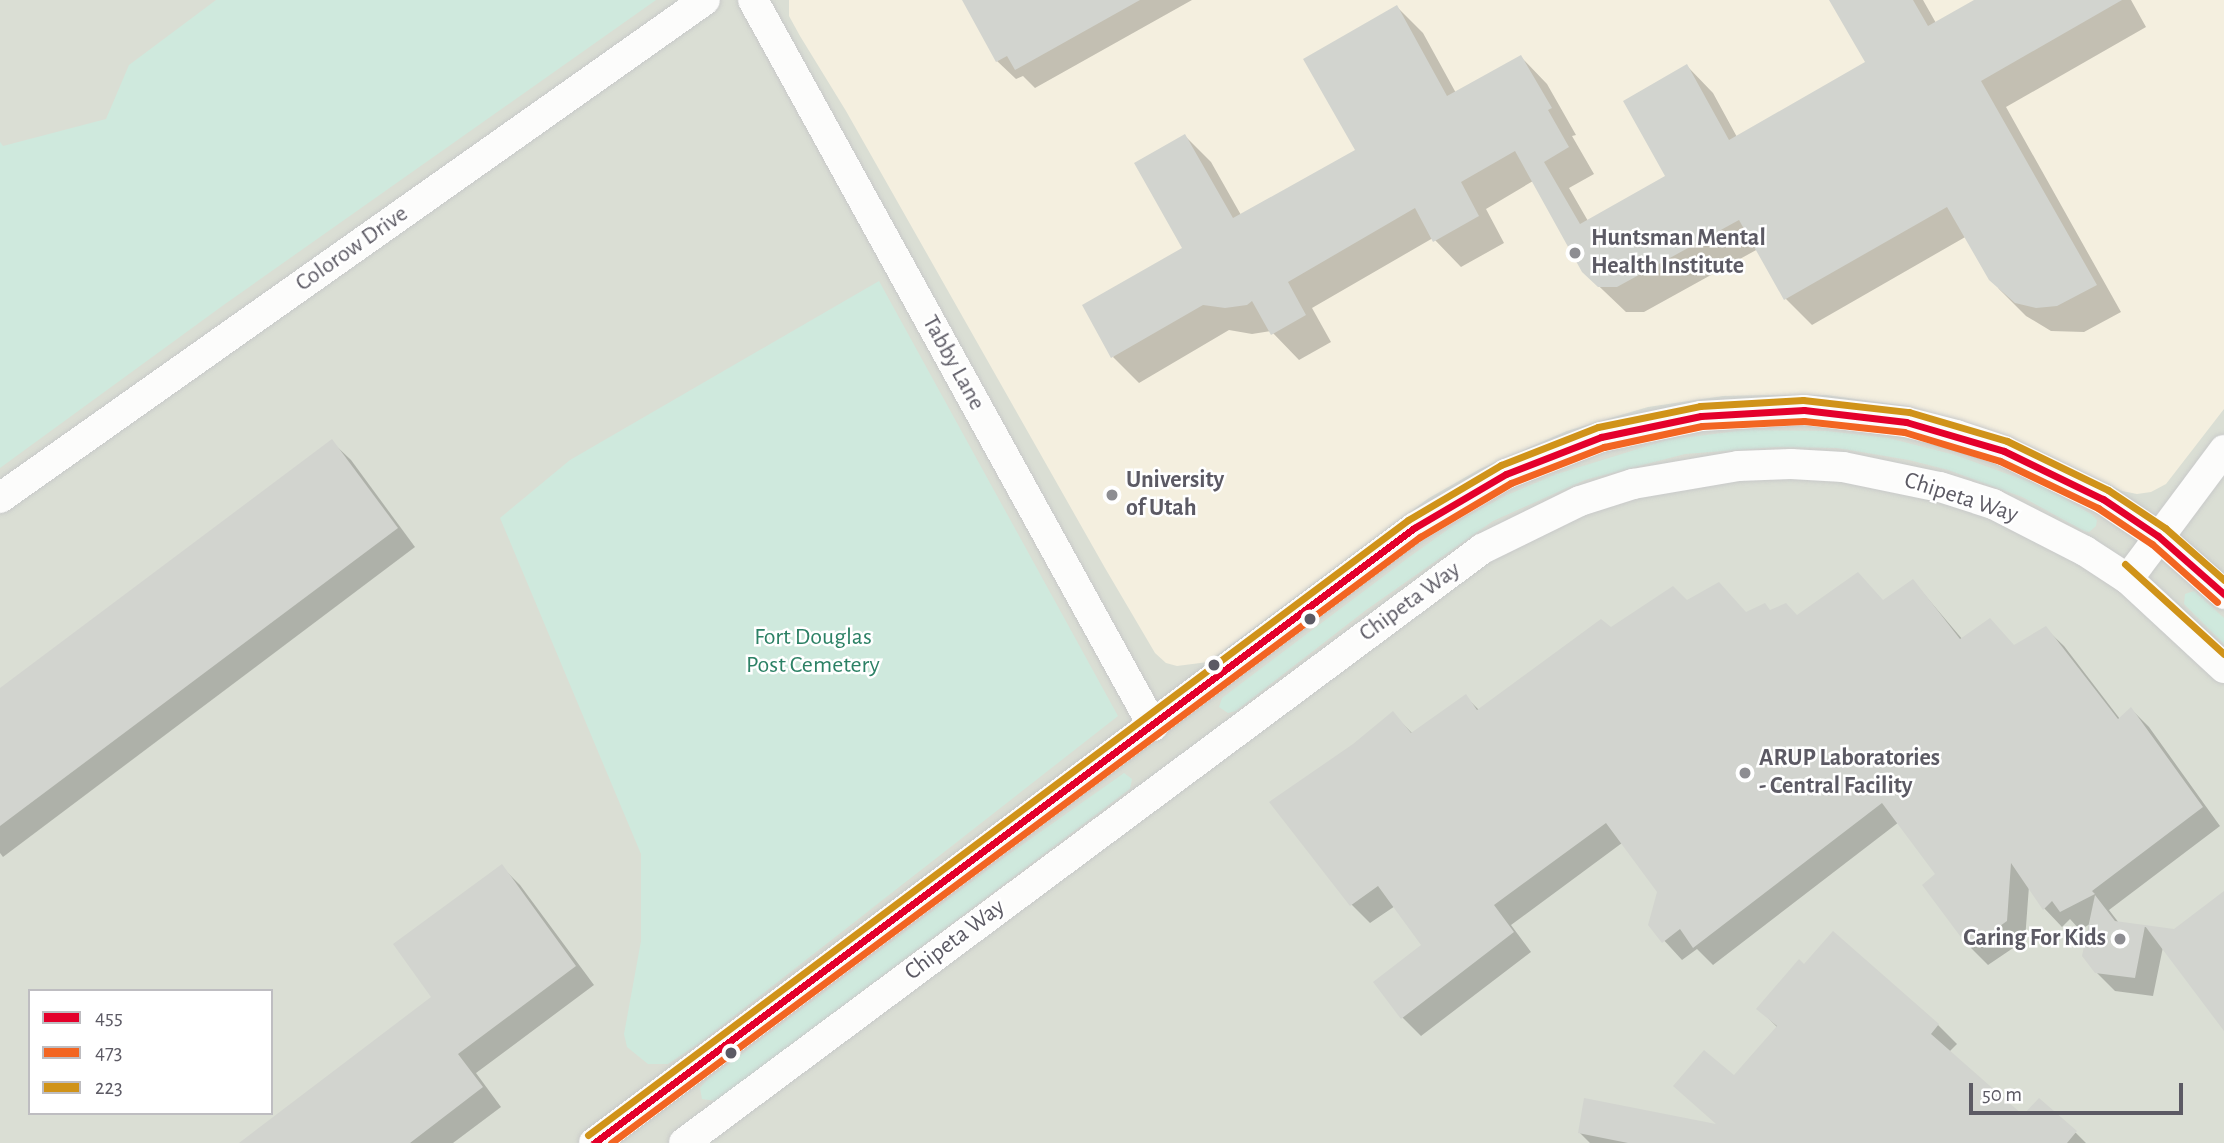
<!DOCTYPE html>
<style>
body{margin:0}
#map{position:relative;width:2224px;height:1143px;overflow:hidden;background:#e8ebe4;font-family:"Alegreya Sans",sans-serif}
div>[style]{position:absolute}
.education>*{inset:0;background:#daded4}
.medical>*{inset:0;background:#f4efdf}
.green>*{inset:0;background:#cfe9dd}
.shadow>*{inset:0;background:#0003}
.building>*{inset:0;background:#d2d4cf}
.roads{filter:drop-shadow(0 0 2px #c8c9c9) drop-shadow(0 0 2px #c8c9c9)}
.minor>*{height:30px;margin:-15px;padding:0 15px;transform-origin:15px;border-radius:15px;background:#fcfcfb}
.bus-1>*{height:7px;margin:-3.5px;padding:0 3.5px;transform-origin:3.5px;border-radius:3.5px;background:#e4002b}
.bus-2>*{height:7px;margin:-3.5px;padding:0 3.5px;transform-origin:3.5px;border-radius:3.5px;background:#f26522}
.bus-3>*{height:7px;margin:-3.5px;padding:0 3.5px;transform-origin:3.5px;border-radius:3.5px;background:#d09319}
.dots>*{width:19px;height:19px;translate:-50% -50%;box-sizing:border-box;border:4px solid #fff;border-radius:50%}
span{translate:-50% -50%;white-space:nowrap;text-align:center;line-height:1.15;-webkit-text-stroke:5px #fff;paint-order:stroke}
.poi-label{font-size:24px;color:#5c5a64;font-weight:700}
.left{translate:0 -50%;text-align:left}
.right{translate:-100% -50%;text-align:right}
.street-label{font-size:24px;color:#5c5a64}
.park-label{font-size:24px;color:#2c8165}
.legend{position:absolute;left:28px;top:989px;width:245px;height:126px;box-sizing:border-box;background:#fff;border:2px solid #bebdc1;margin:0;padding:9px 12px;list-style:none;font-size:21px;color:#5c5a64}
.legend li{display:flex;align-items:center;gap:14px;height:35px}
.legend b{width:35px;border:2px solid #bebdc1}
.scale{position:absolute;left:1969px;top:1083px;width:214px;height:32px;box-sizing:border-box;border:4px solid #5c5a64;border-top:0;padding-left:9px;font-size:21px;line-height:24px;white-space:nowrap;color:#5c5a64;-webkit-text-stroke:5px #fff;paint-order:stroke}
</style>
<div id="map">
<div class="education">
<i style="clip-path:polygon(evenodd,0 0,2224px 0,2224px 1143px,0 1143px,0 0,30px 991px,271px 991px,271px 1113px,30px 1113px,30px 991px)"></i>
</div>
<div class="medical">
<i style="clip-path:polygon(789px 0,2224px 0,2224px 409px,2166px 484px,2151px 492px,2137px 494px,2122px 491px,2014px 439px,1906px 406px,1826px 395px,1767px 395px,1723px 396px,1648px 407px,1567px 431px,1480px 469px,1429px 498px,1208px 662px,1177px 666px,1166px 663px,1155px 653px,1105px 568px,846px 111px,800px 36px,789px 16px)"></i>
</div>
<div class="green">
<i style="clip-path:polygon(216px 0,656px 0,225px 304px,0 468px,0 142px,3px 146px,106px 119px,129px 65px)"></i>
<i style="clip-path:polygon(879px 281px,1118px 716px,701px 1042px,668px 1064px,648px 1064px,627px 1047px,624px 1034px,641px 941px,641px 854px,500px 518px,570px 460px)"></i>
<i style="clip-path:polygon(1745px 430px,1827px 431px,1888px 438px,1955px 455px,2043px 487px,2091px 514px,2097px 520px,2096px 526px,2089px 532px,2084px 531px,2022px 497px,1948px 470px,1909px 460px,1837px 448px,1777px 447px,1685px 454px,1585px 480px,1493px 521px,1366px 610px,1236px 711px,1228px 713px,1219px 707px,1222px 698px,1408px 558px,1464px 518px,1507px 495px,1557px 474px,1667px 440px)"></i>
<i style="clip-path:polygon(2194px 591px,2224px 618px,2224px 644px,2184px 604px,2185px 594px)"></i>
<i style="clip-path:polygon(1124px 773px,1132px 779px,1130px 789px,716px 1101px,702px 1099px,700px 1088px,706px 1081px,998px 862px)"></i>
</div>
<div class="shadow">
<i style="clip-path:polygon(964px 0,1192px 0,1035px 88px,1023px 76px,1016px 79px,997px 61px)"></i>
<i style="clip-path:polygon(1831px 0,1923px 0,1936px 23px,1978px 0,2131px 0,2146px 27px,2006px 107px,2121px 312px,2084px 332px,2051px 331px,2026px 316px,1999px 289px,1967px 236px,1812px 325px,1786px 299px,1758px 249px,1644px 312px,1626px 312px,1583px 271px,1533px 181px,1486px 209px,1504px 243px,1461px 267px,1433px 238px,1312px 308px,1331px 342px,1299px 360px,1271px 331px,1252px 334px,1229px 330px,1139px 383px,1113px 357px,1185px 249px,1185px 136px,1211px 162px,1241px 215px,1358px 151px,1397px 7px,1423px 33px,1456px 93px,1521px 57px,1547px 84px,1576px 135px,1572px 136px,1594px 174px,1569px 188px,1588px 221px,1668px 176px,1687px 66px,1713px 93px,1737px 137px,1867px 63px)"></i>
<i style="clip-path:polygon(332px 442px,351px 460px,415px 547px,3px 857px,0 853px,0 690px)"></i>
<i style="clip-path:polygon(1913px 581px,1963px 640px,2015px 647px,2045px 628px,2064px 646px,2120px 719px,2131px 709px,2149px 727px,2220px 826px,2109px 910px,2119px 923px,2175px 931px,2224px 893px,2224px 1028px,2163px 947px,2153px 996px,2115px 991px,2096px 972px,2090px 924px,2080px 930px,2070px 919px,2062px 927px,2044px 908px,2029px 886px,2025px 940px,1988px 965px,1970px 947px,1938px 875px,1899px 822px,1713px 965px,1697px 949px,1682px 960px,1650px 925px,1659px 892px,1622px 843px,1511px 925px,1531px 952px,1421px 1036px,1402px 1017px,1423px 946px,1395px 906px,1370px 923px,1351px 904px,1354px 746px,1392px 713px,1413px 734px,1466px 697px,1479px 710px,1611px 630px,1771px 611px,1798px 617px,1884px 601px)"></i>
<i style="clip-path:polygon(502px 867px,520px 885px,594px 985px,476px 1073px,501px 1107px,453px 1143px,242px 1143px,434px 997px)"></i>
<i style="clip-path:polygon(1758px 1008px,1938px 1025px,1957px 1044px,1949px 1052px,2024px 1117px,2076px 1133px,2086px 1143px,1590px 1143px,1579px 1132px,1719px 1126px,1734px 1078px,1778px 1028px)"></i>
</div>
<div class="building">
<i style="clip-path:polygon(962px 0,1140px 0,1015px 70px,1007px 56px,996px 62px)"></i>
<i style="clip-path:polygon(1829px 0,1913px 0,1928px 26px,1974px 0,2122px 0,1981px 81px,2097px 285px,2057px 306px,2036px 308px,2015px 303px,1989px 280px,1947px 207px,1784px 300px,1739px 220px,1617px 287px,1598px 287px,1582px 272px,1515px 151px,1461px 182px,1479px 216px,1433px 242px,1415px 208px,1288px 282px,1306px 315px,1271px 335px,1252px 301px,1247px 305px,1225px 308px,1203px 305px,1111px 358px,1082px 305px,1182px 248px,1134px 163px,1185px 134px,1233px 218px,1355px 150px,1303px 59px,1397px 5px,1447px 96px,1521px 55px,1552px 108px,1548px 110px,1569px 147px,1544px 162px,1580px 224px,1665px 176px,1623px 101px,1687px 64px,1729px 140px,1865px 62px)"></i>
<i style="clip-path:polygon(332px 439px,398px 528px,0 826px,0 688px)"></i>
<i style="clip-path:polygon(1858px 572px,1883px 600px,1913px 579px,1960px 639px,1990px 618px,2014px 645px,2046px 626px,2118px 719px,2131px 707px,2203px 807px,2092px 891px,2095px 894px,2060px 912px,2052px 901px,2043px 910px,2011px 863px,2007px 921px,1969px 948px,1922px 885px,1935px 874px,1882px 803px,1693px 948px,1680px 929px,1662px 943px,1648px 925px,1657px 892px,1606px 823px,1494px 905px,1514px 932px,1401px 1019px,1373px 982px,1421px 945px,1378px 886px,1350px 906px,1269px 802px,1353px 744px,1393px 711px,1411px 733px,1466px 694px,1477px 710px,1601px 619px,1611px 627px,1673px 586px,1687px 600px,1719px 582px,1746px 612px,1765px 603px,1770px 610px,1786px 603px,1797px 615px)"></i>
<i style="clip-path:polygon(502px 864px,576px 966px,458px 1054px,483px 1087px,410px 1143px,239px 1143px,431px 997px,393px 944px)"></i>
<i style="clip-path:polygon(2224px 891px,2224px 1031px,2145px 926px,2135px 978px,2095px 973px,2082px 956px,2095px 895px,2115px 921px,2174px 929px)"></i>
<i style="clip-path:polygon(1833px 931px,1939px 1024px,1931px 1034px,2023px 1115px,2039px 1098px,2077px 1131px,2067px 1143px,1628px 1143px,1578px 1133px,1584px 1098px,1716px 1124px,1673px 1086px,1704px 1050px,1734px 1075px,1777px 1026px,1756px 1009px,1799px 959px,1804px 964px)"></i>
</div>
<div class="roads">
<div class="minor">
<i style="left:753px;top:0;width:829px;rotate:61.15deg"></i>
<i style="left:0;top:498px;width:863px;rotate:-35.24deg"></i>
<i style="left:2128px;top:579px;width:161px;rotate:-53.3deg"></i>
<i style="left:594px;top:1143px;width:1025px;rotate:-36.87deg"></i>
<i style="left:1414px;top:528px;width:107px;rotate:-30.4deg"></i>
<i style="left:1506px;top:474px;width:102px;rotate:-21.3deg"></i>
<i style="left:1601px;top:437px;width:102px;rotate:-11.9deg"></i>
<i style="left:1701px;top:416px;width:103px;rotate:-3.3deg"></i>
<i style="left:1804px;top:410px;width:103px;rotate:6.7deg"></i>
<i style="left:1906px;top:422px;width:52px;rotate:14.6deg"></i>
<i style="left:1956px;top:435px;width:51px;rotate:18.4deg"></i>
<i style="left:2004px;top:451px;width:110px;rotate:25.9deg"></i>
<i style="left:2103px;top:499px;width:66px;rotate:33.9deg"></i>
<i style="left:2158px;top:536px;width:88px;rotate:41.3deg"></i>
<i style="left:684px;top:1143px;width:995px;rotate:-36.66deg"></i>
<i style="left:1482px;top:549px;width:109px;rotate:-26.1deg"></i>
<i style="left:1580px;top:501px;width:56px;rotate:-17.8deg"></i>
<i style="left:1633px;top:484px;width:107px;rotate:-9.7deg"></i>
<i style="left:1738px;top:466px;width:53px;rotate:-2.2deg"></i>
<i style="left:1791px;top:464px;width:52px;rotate:3.3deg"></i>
<i style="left:1843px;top:467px;width:99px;rotate:11.7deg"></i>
<i style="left:1940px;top:487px;width:56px;rotate:17.8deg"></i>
<i style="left:1993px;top:504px;width:103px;rotate:27.1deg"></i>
<i style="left:2085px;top:551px;width:51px;rotate:33.1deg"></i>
<i style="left:2128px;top:579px;width:131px;rotate:42.8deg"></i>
</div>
</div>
<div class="bus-1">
<i style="left:594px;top:1143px;width:1025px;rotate:-36.87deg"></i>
<i style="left:1414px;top:528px;width:107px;rotate:-30.4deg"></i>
<i style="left:1506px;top:474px;width:102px;rotate:-21.3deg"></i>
<i style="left:1601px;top:437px;width:102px;rotate:-11.9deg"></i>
<i style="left:1701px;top:416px;width:103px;rotate:-3.3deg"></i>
<i style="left:1804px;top:410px;width:103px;rotate:6.7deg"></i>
<i style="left:1906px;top:422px;width:102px;rotate:16.5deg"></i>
<i style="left:2004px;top:451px;width:110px;rotate:25.9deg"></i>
<i style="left:2103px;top:499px;width:66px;rotate:33.9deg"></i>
<i style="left:2158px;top:536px;width:88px;rotate:41.3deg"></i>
</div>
<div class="bus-2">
<i style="left:611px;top:1143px;width:1011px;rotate:-36.84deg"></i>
<i style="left:1420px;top:537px;width:106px;rotate:-30.7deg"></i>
<i style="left:1511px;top:483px;width:100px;rotate:-21.2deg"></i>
<i style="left:1604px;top:447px;width:100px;rotate:-12.1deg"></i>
<i style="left:1702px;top:426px;width:102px;rotate:-2.8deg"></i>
<i style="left:1804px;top:421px;width:101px;rotate:6.3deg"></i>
<i style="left:1904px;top:432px;width:100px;rotate:16.8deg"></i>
<i style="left:2000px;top:461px;width:109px;rotate:25.6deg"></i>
<i style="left:2098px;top:508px;width:65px;rotate:33.7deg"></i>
<i style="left:2152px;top:544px;width:87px;rotate:41.7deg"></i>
</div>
<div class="bus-3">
<i style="left:2125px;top:564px;width:134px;rotate:42.3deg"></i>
<i style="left:588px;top:1135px;width:1025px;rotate:-36.87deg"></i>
<i style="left:1408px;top:520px;width:108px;rotate:-30.6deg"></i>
<i style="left:1501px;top:465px;width:104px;rotate:-21.4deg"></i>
<i style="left:1598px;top:427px;width:104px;rotate:-11.6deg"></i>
<i style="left:1700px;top:406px;width:103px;rotate:-3.3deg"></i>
<i style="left:1803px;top:400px;width:107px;rotate:6.5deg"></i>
<i style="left:1909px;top:412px;width:102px;rotate:16.5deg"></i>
<i style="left:2007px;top:441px;width:112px;rotate:25.9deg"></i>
<i style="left:2108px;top:490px;width:69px;rotate:33.7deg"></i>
<i style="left:2165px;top:528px;width:79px;rotate:41.4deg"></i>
</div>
<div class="dots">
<i style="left:1575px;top:253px;background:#8d8d91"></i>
<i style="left:1112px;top:495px;background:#8d8d91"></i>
<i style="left:1310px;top:619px;background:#5c5a64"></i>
<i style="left:1214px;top:665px;background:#5c5a64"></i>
<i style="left:1745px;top:773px;background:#8d8d91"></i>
<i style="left:2120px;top:939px;background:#8d8d91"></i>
<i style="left:731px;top:1053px;background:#5c5a64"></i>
</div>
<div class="poi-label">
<span class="left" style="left:1591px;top:253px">Huntsman Mental<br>Health Institute</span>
<span class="left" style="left:1126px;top:495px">University<br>of Utah</span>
<span class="left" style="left:1759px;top:773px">ARUP Laboratories<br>- Central Facility</span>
<span class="right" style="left:2106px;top:939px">Caring For Kids</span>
</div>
<div class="street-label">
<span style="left:352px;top:249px;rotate:-35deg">Colorow Drive</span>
<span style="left:953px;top:363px;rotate:61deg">Tabby Lane</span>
<span style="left:1961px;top:498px;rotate:18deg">Chipeta Way</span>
<span style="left:1410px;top:602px;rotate:-36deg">Chipeta Way</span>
<span style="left:955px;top:940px;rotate:-37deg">Chipeta Way</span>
</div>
<div class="park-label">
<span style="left:813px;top:652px">Fort Douglas<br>Post Cemetery</span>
</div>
<ul class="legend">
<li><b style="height:9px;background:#e4002b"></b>455</li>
<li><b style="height:9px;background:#f26522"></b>473</li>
<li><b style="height:9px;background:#d09319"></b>223</li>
</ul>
<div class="scale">50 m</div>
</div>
